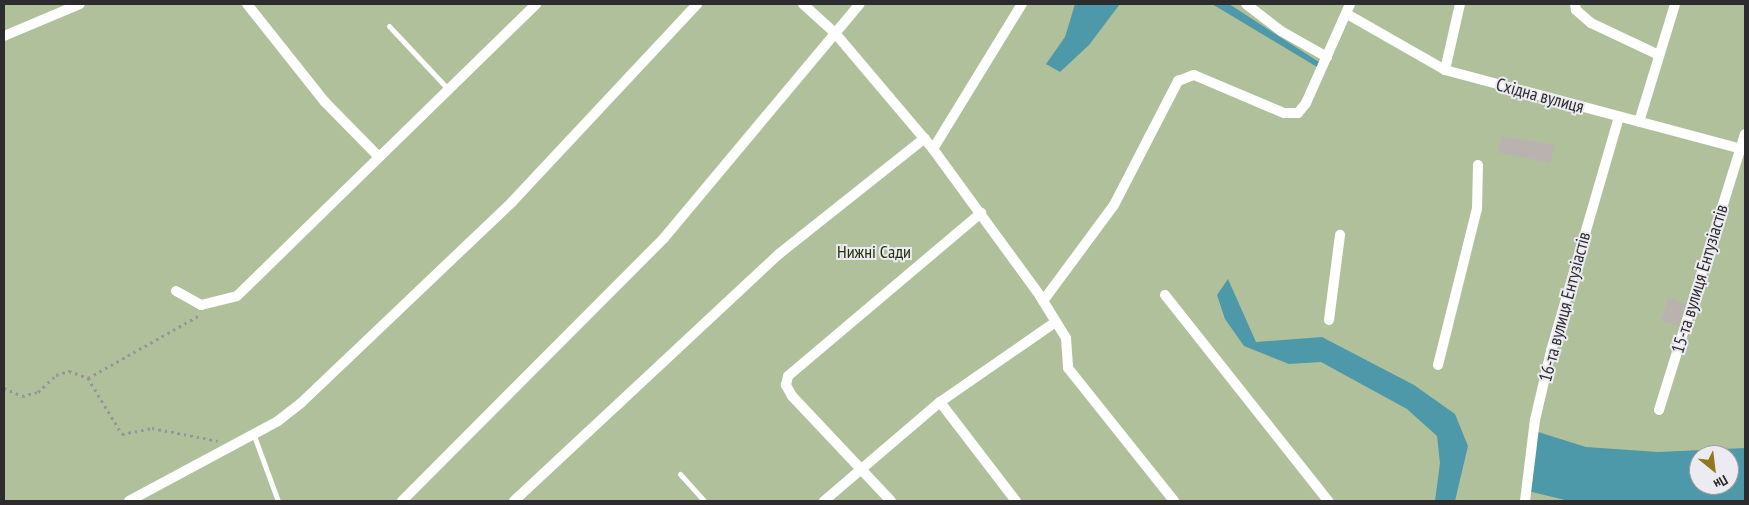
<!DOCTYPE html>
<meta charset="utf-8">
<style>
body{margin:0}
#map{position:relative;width:1749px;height:505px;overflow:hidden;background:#dfdee4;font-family:"PT Sans Narrow",sans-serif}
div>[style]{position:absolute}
.green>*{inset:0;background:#b0c09b}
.water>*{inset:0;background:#4d99a9}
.building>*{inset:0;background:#b9b2af;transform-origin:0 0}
.path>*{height:2.5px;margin-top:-1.25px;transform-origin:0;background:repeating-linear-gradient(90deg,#969599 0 2.5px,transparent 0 6.5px)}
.service>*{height:5px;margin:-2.5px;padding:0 2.5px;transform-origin:2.5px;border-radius:2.5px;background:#fff}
.minor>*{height:10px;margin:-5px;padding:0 5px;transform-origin:5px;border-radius:5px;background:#fff}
span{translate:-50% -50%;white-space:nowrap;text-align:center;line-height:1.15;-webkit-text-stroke:4px #ecebf1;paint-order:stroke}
.street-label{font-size:18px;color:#2c2b2d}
.park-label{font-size:18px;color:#223108}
.frame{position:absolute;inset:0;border:5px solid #2c2b2d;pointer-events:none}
.north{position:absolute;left:1689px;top:445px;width:50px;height:50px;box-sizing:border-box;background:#ecebf1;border:1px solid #9f9ea3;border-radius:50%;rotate:151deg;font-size:14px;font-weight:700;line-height:20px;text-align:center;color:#2c2b2d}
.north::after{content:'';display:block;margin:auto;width:18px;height:22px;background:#92771e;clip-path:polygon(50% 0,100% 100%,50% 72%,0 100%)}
</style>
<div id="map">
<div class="green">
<i style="clip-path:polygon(evenodd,4px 4px,1745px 4px,1745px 501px,4px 501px,4px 4px,1699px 455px,1729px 455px,1729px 485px,1699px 485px,1699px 455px)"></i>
</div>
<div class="water">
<i style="clip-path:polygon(1075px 4px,1120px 4px,1089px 45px,1060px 72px,1046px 64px,1065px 37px)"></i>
<i style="clip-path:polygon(1212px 4px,1229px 4px,1319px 62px,1317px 67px)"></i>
<i style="clip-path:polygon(1228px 279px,1256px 342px,1322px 337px,1414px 385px,1455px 414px,1468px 446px,1455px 501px,1435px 501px,1440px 463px,1437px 436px,1407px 409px,1321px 362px,1289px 364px,1244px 346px,1225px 319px,1217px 295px)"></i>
<i style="clip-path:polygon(evenodd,1535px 431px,1586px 447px,1658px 452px,1745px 448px,1745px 501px,1569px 501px,1528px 491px,1535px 431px,1699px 455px,1729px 455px,1729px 485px,1699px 485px,1699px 455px)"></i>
</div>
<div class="building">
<i style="clip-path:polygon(1502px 136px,1555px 145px,1550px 163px,1497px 152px)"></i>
<i style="left:1668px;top:298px;width:18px;height:24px;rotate:16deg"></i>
</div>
<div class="path">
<i style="left:88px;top:378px;width:129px;rotate:-29.4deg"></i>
<i style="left:4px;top:388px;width:20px;rotate:24deg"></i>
<i style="left:22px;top:396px;width:16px;rotate:-14deg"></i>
<i style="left:38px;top:392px;width:25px;rotate:-43deg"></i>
<i style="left:56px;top:375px;width:14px;rotate:-17deg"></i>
<i style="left:69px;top:371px;width:20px;rotate:20deg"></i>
<i style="left:88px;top:378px;width:66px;rotate:58.7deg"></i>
<i style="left:122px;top:434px;width:31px;rotate:-11deg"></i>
<i style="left:152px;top:428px;width:67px;rotate:11.1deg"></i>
</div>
<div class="service">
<i style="left:389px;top:26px;width:86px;rotate:46.9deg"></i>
<i style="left:253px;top:433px;width:72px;rotate:69.8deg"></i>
<i style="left:680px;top:474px;width:36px;rotate:48deg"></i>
</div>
<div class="minor">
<i style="left:247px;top:4px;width:125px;rotate:51.5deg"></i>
<i style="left:325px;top:102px;width:77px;rotate:45.5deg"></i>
<i style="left:803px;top:4px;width:43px;rotate:42.2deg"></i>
<i style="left:835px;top:33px;width:152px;rotate:49.8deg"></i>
<i style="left:933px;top:149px;width:182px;rotate:53.9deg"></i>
<i style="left:1040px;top:296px;width:49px;rotate:58.2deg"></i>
<i style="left:1066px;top:338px;width:30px;rotate:86deg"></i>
<i style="left:1068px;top:368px;width:170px;rotate:51.4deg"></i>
<i style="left:1246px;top:4px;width:44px;rotate:37.6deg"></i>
<i style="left:1281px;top:31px;width:53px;rotate:29.5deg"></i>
<i style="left:1575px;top:4px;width:6px;rotate:81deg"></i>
<i style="left:1576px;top:10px;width:20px;rotate:41deg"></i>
<i style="left:1591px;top:23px;width:75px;rotate:25.2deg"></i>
<i style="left:1347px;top:14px;width:113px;rotate:29.7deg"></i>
<i style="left:1445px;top:70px;width:310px;rotate:14.9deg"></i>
<i style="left:4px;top:36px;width:82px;rotate:-22.8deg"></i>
<i style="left:1445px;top:70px;width:68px;rotate:-77.2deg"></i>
<i style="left:1639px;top:122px;width:123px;rotate:-73deg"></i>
<i style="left:933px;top:149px;width:170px;rotate:-58.5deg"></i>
<i style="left:176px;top:291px;width:29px;rotate:29deg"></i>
<i style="left:201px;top:305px;width:37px;rotate:-14deg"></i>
<i style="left:237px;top:296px;width:418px;rotate:-44.3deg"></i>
<i style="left:1165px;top:295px;width:263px;rotate:51.6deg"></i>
<i style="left:1043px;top:301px;width:119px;rotate:-53.5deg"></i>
<i style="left:1114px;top:205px;width:140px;rotate:-62.7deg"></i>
<i style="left:1178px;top:81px;width:17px;rotate:-21deg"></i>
<i style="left:1194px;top:75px;width:98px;rotate:22.9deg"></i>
<i style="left:1284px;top:113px;width:14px"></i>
<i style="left:1298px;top:113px;width:13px;rotate:-51deg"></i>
<i style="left:1306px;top:103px;width:108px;rotate:-66deg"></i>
<i style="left:1329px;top:320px;width:86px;rotate:-82.6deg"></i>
<i style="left:1438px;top:365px;width:161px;rotate:-76deg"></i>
<i style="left:1477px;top:209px;width:44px;rotate:-88.7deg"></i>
<i style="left:940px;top:402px;width:125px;rotate:52.5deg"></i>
<i style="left:1659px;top:410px;width:289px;rotate:-72.7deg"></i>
<i style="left:129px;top:501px;width:169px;rotate:-28.2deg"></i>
<i style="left:278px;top:421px;width:29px;rotate:-38deg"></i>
<i style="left:301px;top:403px;width:291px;rotate:-43.6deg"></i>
<i style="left:512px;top:202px;width:271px;rotate:-46.9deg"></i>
<i style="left:402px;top:501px;width:371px;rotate:-45.1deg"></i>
<i style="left:664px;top:238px;width:305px;rotate:-50.1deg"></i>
<i style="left:514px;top:501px;width:362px;rotate:-43deg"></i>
<i style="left:779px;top:254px;width:186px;rotate:-38.5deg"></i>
<i style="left:824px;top:501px;width:153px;rotate:-40.5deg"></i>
<i style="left:940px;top:402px;width:139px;rotate:-34.7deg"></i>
<i style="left:891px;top:501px;width:144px;rotate:-133.3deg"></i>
<i style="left:792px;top:396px;width:13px;rotate:-119deg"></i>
<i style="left:786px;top:385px;width:9px;rotate:-77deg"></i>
<i style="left:788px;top:376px;width:253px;rotate:-40.2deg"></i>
<i style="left:1525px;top:501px;width:82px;rotate:-83deg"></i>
<i style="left:1535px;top:420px;width:71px;rotate:-76.9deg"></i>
<i style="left:1551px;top:351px;width:244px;rotate:-73.8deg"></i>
</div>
<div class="street-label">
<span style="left:1540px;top:96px;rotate:15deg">Східна вулиця</span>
<span style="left:1700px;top:279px;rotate:-73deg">15-та вулиця Ентузіастів</span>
<span style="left:1565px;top:307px;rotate:-75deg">16-та вулиця Ентузіастів</span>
</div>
<div class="park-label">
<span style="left:874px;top:252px">Нижні Сади</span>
</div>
<div class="frame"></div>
<div class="north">Пн</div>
</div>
